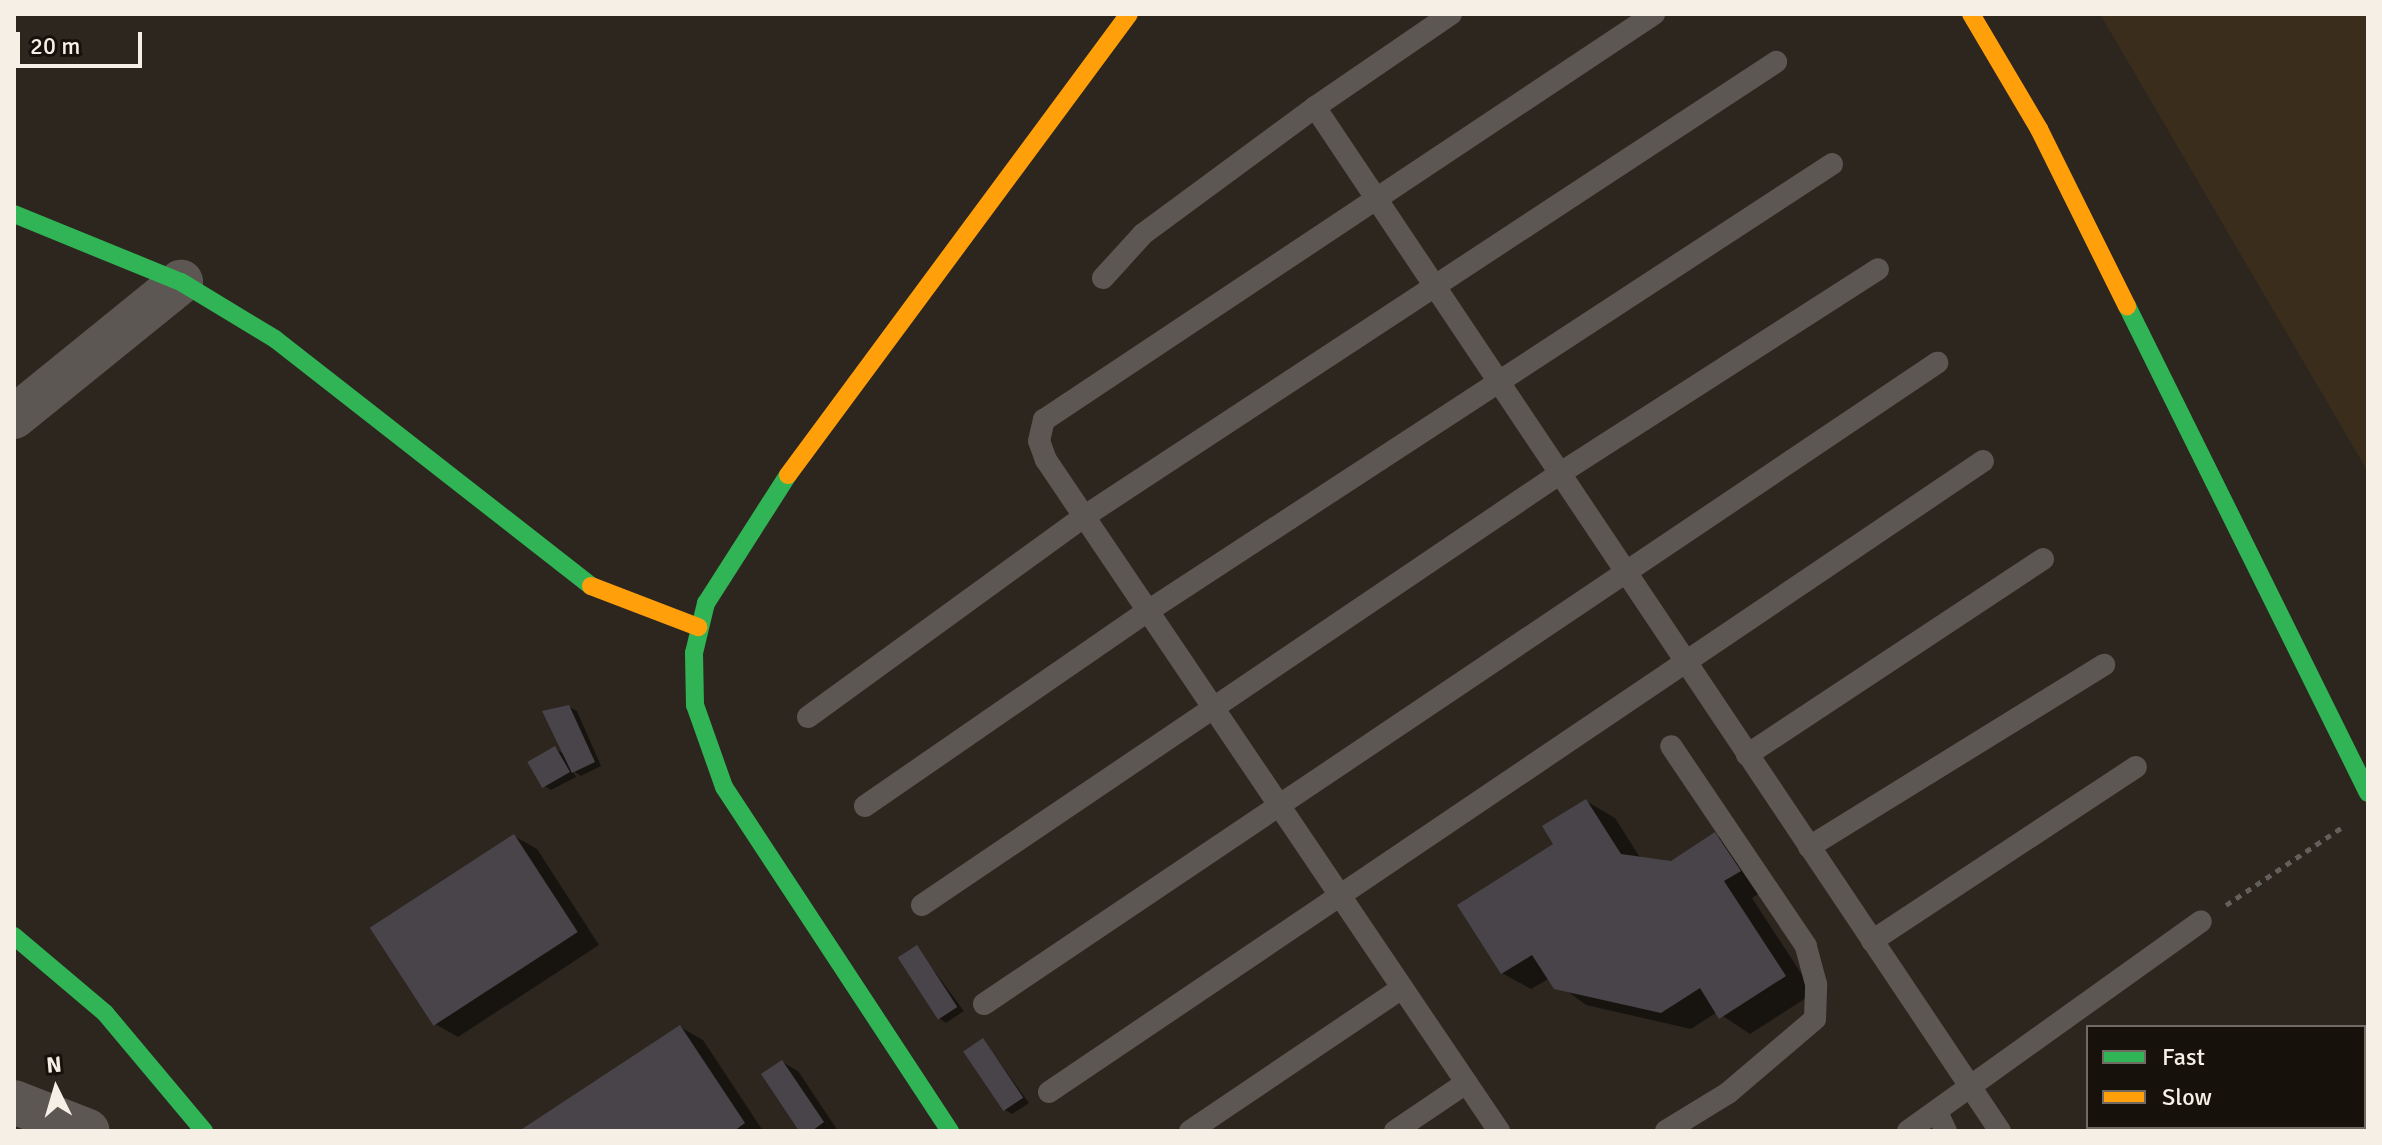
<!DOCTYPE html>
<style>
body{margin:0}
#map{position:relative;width:2382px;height:1145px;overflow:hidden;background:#2c261f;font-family:Signika,sans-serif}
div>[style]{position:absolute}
.built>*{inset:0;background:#3b2d1c}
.shadow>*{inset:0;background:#0007}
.building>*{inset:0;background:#484449;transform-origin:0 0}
.path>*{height:5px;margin-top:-2.5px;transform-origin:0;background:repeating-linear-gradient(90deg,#635f5a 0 6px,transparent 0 12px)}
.lane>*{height:22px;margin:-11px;padding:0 11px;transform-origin:11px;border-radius:11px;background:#5c5752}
.street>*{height:44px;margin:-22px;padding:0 22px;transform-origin:22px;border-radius:22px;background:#5c5752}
.fast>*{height:18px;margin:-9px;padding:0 9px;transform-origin:9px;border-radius:9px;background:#30b455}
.slow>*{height:18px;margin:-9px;padding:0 9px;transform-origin:9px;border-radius:9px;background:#ff9f0a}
span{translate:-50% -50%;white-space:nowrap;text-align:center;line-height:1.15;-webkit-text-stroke:8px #16110b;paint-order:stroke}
.frame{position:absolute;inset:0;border:16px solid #f6efe6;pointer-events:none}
.legend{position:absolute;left:2086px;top:1025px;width:280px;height:104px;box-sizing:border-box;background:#16110b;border:2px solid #706a63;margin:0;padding:10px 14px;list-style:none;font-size:24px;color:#f6efe6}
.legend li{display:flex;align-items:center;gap:16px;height:40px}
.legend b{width:40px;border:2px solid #706a63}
.north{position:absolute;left:16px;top:1049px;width:80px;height:80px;-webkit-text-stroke:6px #16110b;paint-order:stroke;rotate:355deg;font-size:22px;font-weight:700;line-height:32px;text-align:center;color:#f6efe6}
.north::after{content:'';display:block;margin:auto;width:28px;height:36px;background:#f6efe6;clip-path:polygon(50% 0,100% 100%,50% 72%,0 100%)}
.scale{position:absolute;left:16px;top:32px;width:126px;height:36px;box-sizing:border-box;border:4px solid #f6efe6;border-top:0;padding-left:10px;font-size:24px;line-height:28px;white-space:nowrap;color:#f6efe6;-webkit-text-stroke:6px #16110b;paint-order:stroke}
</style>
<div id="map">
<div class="built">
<i style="clip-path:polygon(2100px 14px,2368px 14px,2368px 472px)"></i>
</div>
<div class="shadow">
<i style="clip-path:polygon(569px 707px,577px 711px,601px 766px,581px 776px,572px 770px,576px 777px,551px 790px,543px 785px,555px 749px,566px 755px)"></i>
<i style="clip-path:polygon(1586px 801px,1615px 818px,1641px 859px,1671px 863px,1715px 835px,1744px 851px,1768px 888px,1752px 898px,1814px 993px,1750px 1034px,1717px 1012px,1691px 1029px,1586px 1005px,1550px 978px,1531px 989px,1502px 973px,1556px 844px)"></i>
<i style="clip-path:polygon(514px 836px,537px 849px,599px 945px,458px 1037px,435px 1024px)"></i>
<i style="clip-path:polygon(917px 948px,964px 1011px,946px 1023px,939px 1018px)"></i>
<i style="clip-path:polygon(680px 1027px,703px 1040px,763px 1131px,523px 1131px)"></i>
<i style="clip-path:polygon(983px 1040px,1029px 1103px,1012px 1114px,1005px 1110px)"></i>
<i style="clip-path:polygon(782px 1062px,798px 1071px,838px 1131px,801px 1131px)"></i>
</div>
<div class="building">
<i style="clip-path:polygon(569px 705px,595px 762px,572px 773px,542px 711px)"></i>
<i style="left:555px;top:746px;width:30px;height:32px;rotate:60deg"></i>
<i style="clip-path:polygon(1586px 799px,1621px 854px,1671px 861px,1715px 832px,1741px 871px,1724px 881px,1786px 976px,1719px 1019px,1700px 988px,1661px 1013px,1554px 989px,1532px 955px,1501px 974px,1457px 905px,1553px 844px,1542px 826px)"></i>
<i style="left:514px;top:834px;width:117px;height:172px;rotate:57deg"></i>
<i style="left:917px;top:945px;width:74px;height:23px;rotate:57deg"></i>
<i style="clip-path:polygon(680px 1025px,745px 1123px,734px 1131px,519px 1131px)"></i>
<i style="left:983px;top:1038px;width:72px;height:24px;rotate:56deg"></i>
<i style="clip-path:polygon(782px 1060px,824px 1122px,812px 1131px,799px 1131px,761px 1074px)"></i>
</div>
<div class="path">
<i style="left:2226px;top:905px;width:142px;rotate:-33.8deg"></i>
</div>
<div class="lane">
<i style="left:1451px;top:14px;width:165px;rotate:145.6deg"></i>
<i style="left:1315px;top:107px;width:1232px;rotate:56.22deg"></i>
<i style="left:1103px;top:278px;width:59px;rotate:-47.7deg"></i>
<i style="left:1143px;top:234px;width:214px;rotate:-36.4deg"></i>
<i style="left:808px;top:717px;width:342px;rotate:-36deg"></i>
<i style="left:1085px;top:516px;width:827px;rotate:-33.31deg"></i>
<i style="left:1747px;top:755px;width:355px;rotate:-33.5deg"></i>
<i style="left:865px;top:806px;width:344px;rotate:-34.6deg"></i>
<i style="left:1148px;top:611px;width:817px;rotate:-33.16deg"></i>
<i style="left:1809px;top:847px;width:347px;rotate:-31.7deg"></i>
<i style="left:922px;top:905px;width:769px;rotate:-34.08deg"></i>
<i style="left:1559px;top:474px;width:379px;rotate:-32.7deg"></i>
<i style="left:1872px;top:941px;width:316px;rotate:-33.4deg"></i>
<i style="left:984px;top:1004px;width:1149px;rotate:-33.93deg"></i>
<i style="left:1049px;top:1092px;width:1127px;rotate:-34.04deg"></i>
<i style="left:1937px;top:1112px;width:21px;rotate:65deg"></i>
<i style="left:1190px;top:1131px;width:256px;rotate:-34deg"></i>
<i style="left:1395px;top:1131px;width:86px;rotate:-34.1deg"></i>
<i style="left:1499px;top:1131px;width:810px;rotate:-124.02deg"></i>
<i style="left:1046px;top:460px;width:20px;rotate:-110deg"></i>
<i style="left:1039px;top:441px;width:22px;rotate:-77deg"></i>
<i style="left:1044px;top:420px;width:733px;rotate:-33.65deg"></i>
<i style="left:1666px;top:1131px;width:73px;rotate:-31.5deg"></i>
<i style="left:1728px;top:1093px;width:114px;rotate:-40.4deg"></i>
<i style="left:1815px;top:1019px;width:35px;rotate:-88deg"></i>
<i style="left:1816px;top:984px;width:39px;rotate:-105deg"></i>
<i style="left:1806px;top:946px;width:241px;rotate:-124deg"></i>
<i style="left:1908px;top:1131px;width:360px;rotate:-35.6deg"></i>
<i style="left:2189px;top:1131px;width:7px;rotate:-34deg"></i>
</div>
<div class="street">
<i style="left:14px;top:417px;width:215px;rotate:-39deg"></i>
<i style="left:14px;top:1102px;width:79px;rotate:21.4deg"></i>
</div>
<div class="fast">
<i style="left:14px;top:214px;width:180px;rotate:22.2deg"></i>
<i style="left:181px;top:282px;width:110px;rotate:31.2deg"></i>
<i style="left:275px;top:339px;width:401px;rotate:38deg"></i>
<i style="left:2127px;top:306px;width:543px;rotate:63.67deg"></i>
<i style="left:788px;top:475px;width:152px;rotate:122.6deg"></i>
<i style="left:706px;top:603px;width:51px;rotate:103.5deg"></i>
<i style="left:694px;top:653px;width:52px;rotate:88.9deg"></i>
<i style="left:695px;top:705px;width:87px;rotate:70.5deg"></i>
<i style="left:724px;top:787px;width:412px;rotate:56.7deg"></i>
<i style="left:14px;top:936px;width:119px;rotate:40.2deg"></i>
<i style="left:105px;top:1013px;width:154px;rotate:50deg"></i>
</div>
<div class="slow">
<i style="left:1971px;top:14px;width:134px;rotate:59.4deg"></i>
<i style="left:2039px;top:129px;width:198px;rotate:63.6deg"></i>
<i style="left:788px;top:475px;width:573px;rotate:-53.51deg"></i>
<i style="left:591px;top:586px;width:115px;rotate:21deg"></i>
</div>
<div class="frame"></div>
<ul class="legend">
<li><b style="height:10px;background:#30b455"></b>Fast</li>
<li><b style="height:10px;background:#ff9f0a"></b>Slow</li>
</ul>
<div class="north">N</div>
<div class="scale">20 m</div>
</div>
